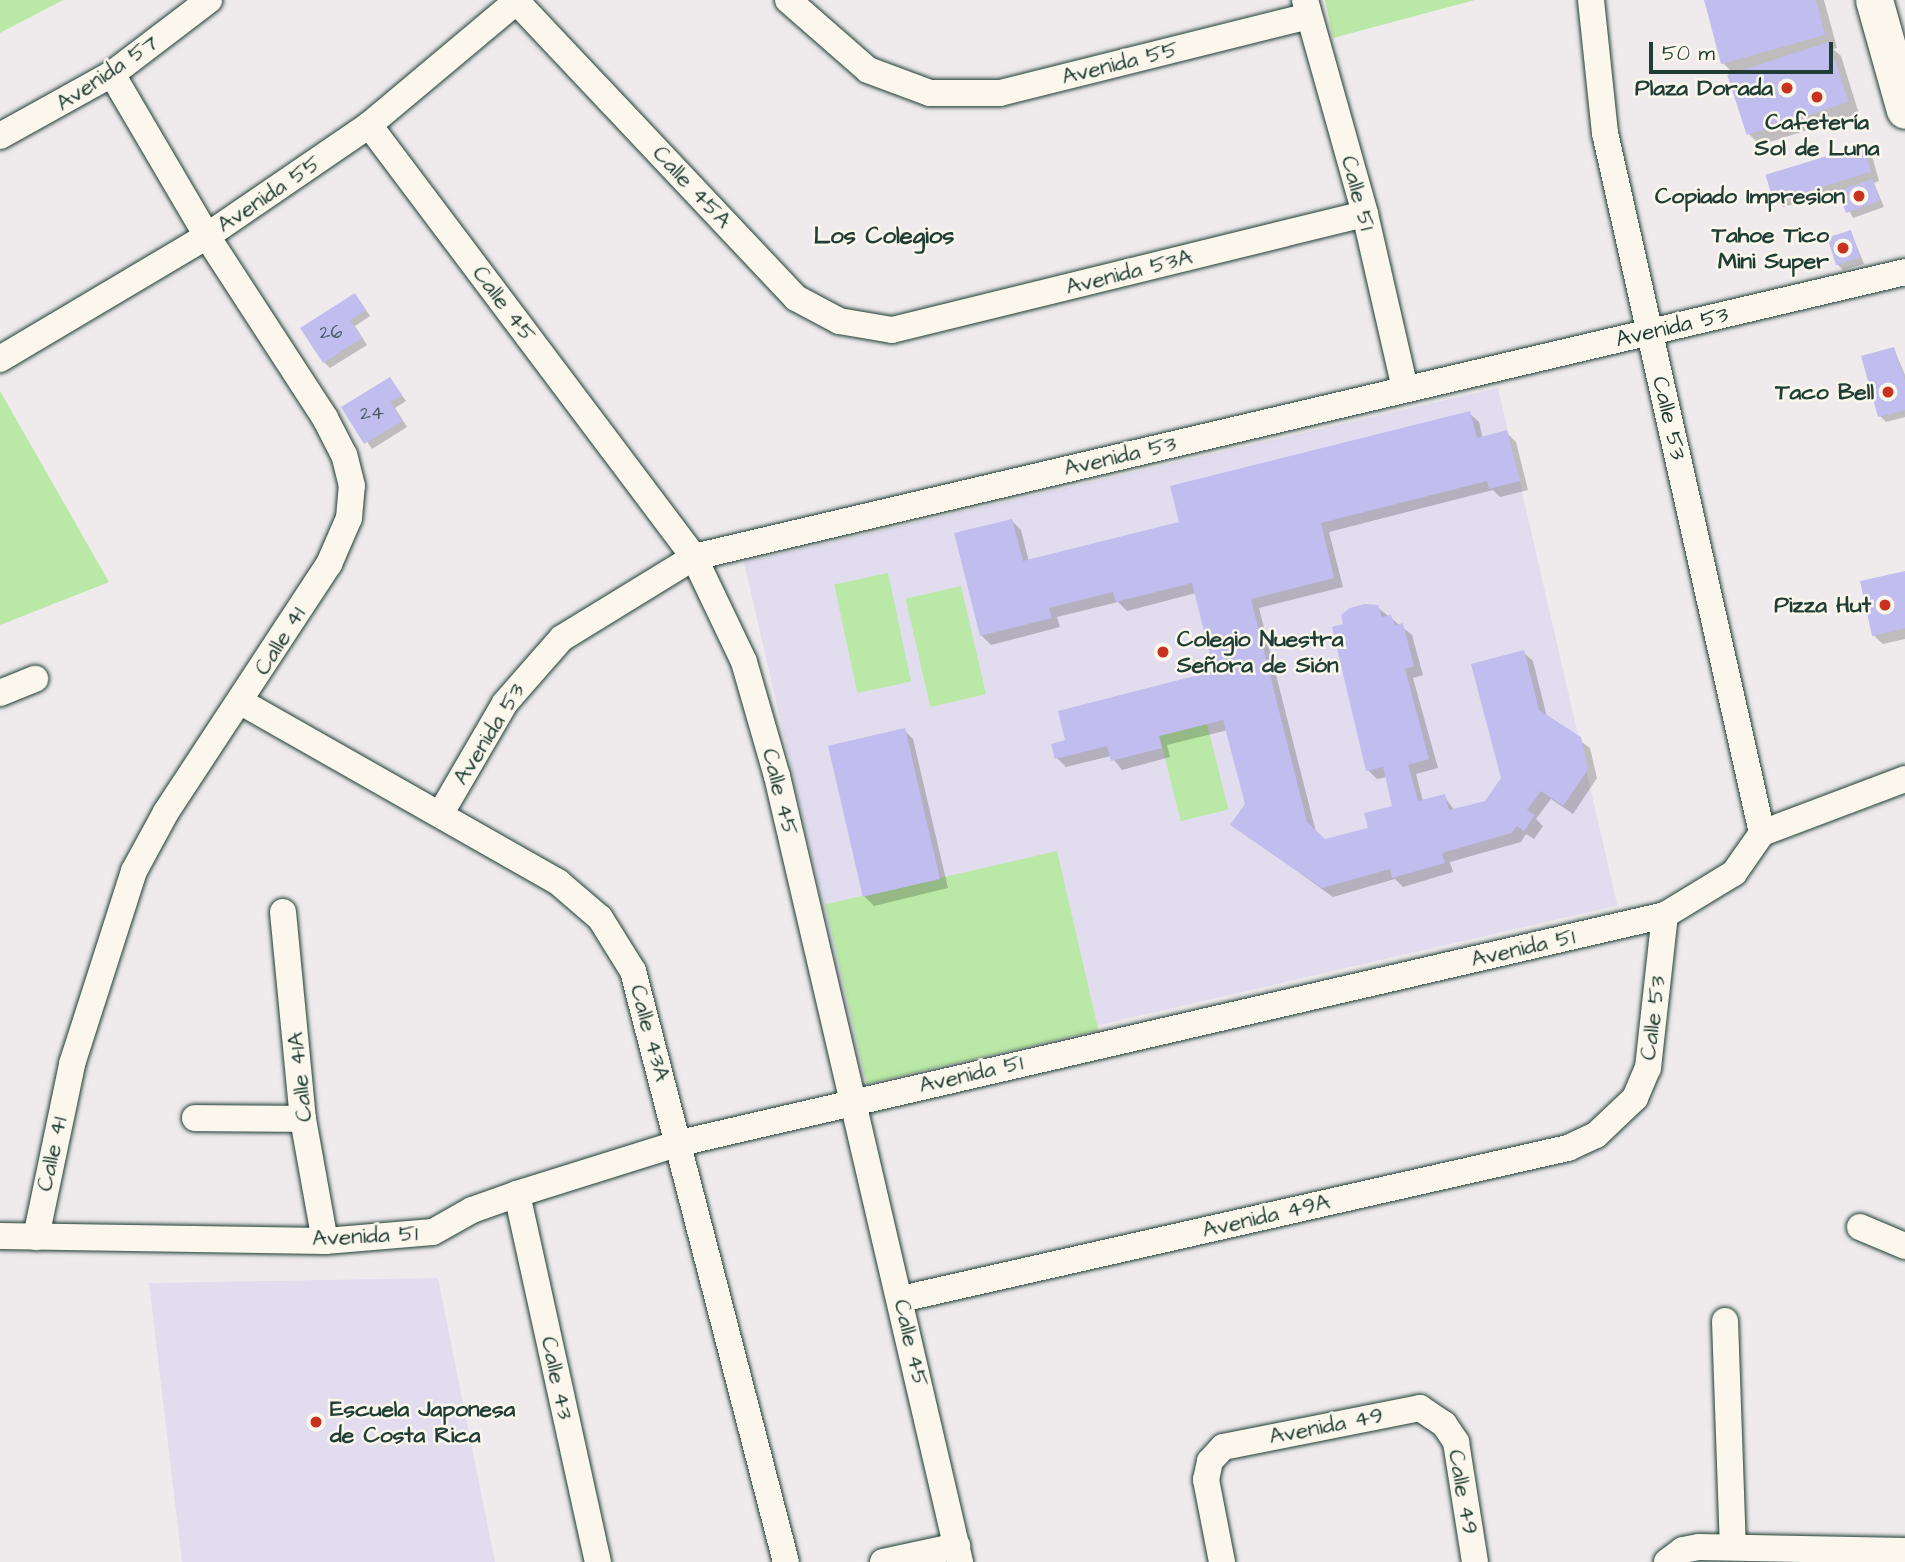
<!DOCTYPE html>
<meta charset="utf-8">
<style>
body{margin:0}
#map{position:relative;width:1905px;height:1562px;overflow:hidden;background:#efebed;font-family:"Architects Daughter",sans-serif}
div>[style]{position:absolute}
.built>*{inset:0;background:#e1ddee;transform-origin:0 0}
.green>*{inset:0;background:#bae8a6;transform-origin:0 0}
.shadow>*{inset:0;background:#0003}
.building>*{inset:0;background:#c1bdef;transform-origin:0 0}
.roads{filter:drop-shadow(0 0 2px #1f3d34) drop-shadow(0 0 2px #1f3d34)}
.minor>*{height:26px;margin:-13px;padding:0 13px;transform-origin:13px;border-radius:13px;background:#fbf7ec}
.secondary>*{height:37px;margin:-18.5px;padding:0 18.5px;transform-origin:18.5px;border-radius:18.5px;background:#fbf7ec}
.dots>*{width:19px;height:19px;translate:-50% -50%;box-sizing:border-box;border:4px solid #fbf7ec;border-radius:50%}
span{translate:-50% -50%;white-space:nowrap;text-align:center;line-height:1.15;-webkit-text-stroke:5px #fbf7ec;paint-order:stroke}
.number-label{font-size:19px;color:#485d63}
.number-label span{-webkit-text-stroke-width:0}
.street-label{font-size:23px;color:#1f3d34}
.poi-label{font-size:23px;color:#1f3d34;font-weight:700}
.right{translate:-100% -50%;text-align:right}
.left{translate:0 -50%;text-align:left}
.neighbourhood-label{font-size:24px;color:#1f3d34;font-weight:700}
.scale{position:absolute;left:1649px;top:42px;width:184px;height:32px;box-sizing:border-box;border:4px solid #1f3d34;border-top:0;padding-left:9px;font-size:21px;line-height:24px;white-space:nowrap;color:#1f3d34;-webkit-text-stroke:5px #fbf7ec;paint-order:stroke}
</style>
<div id="map">
<div class="built">
<i style="left:1498px;top:388px;width:531px;height:774px;rotate:77deg"></i>
<i style="clip-path:polygon(438px 1278px,495px 1562px,182px 1562px,149px 1283px)"></i>
</div>
<div class="green">
<i style="clip-path:polygon(0 0,63px 0,0 33px)"></i>
<i style="clip-path:polygon(1325px 0,1475px 0,1333px 38px)"></i>
<i style="clip-path:polygon(0 391px,109px 582px,0 625px)"></i>
<i style="left:888px;top:573px;width:111px;height:55px;rotate:78deg"></i>
<i style="left:961px;top:586px;width:111px;height:57px;rotate:77deg"></i>
<i style="left:1207px;top:724px;width:88px;height:49px;rotate:76deg"></i>
<i style="left:1057px;top:851px;width:184px;height:238px;rotate:77deg"></i>
</div>
<div class="shadow">
<i style="clip-path:polygon(1706px 0,1824px 0,1837px 48px,1833px 49px,1841px 56px,1859px 114px,1760px 145px,1747px 132px,1733px 73px,1723px 63px)"></i>
<i style="clip-path:polygon(1863px 147px,1872px 156px,1879px 181px,1874px 183px,1884px 207px,1853px 218px,1840px 192px,1783px 207px,1774px 198px)"></i>
<i style="clip-path:polygon(1851px 232px,1864px 264px,1843px 270px,1837px 264px)"></i>
<i style="clip-path:polygon(360px 301px,370px 316px,355px 326px,367px 345px,330px 368px,324px 362px)"></i>
<i style="clip-path:polygon(1894px 349px,1905px 375px,1905px 417px,1886px 422px,1880px 416px)"></i>
<i style="clip-path:polygon(390px 379px,406px 401px,395px 408px,407px 427px,372px 449px,344px 407px)"></i>
<i style="clip-path:polygon(1469px 413px,1479px 422px,1483px 439px,1506px 432px,1516px 442px,1528px 490px,1500px 497px,1493px 490px,1329px 532px,1343px 587px,1259px 608px,1316px 832px,1324px 841px,1370px 830px,1394px 807px,1387px 777px,1377px 779px,1368px 770px,1345px 625px,1377px 607px,1412px 635px,1423px 675px,1413px 678px,1438px 768px,1416px 774px,1423px 801px,1444px 796px,1455px 811px,1486px 802px,1503px 778px,1523px 652px,1533px 661px,1547px 717px,1590px 748px,1597px 778px,1573px 814px,1551px 799px,1536px 819px,1543px 826px,1534px 839px,1526px 834px,1521px 842px,1450px 862px,1453px 872px,1403px 887px,1395px 879px,1333px 897px,1233px 825px,1246px 805px,1228px 730px,1167px 745px,1170px 757px,1122px 770px,1111px 756px,1066px 767px,1057px 758px,1067px 741px,1216px 673px,1196px 593px,1127px 611px,1118px 602px,1057px 617px,1060px 627px,991px 645px,982px 636px,956px 535px,1012px 521px,1021px 530px,1029px 562px,1181px 523px)"></i>
<i style="clip-path:polygon(1905px 574px,1905px 639px,1883px 644px,1873px 635px)"></i>
<i style="clip-path:polygon(904px 730px,913px 739px,948px 888px,874px 906px,865px 897px,830px 747px)"></i>
</div>
<div class="building">
<i style="clip-path:polygon(1704px 0,1816px 0,1825px 35px,1721px 64px)"></i>
<i style="left:1829px;top:42px;width:63px;height:107px;rotate:72deg"></i>
<i style="left:1863px;top:145px;width:28px;height:102px;rotate:73deg"></i>
<i style="left:1872px;top:179px;width:23px;height:36px;rotate:70deg"></i>
<i style="left:1851px;top:230px;width:29px;height:25px;rotate:72deg"></i>
<i style="clip-path:polygon(355px 293px,366px 310px,350px 320px,362px 338px,323px 363px,300px 328px)"></i>
<i style="clip-path:polygon(1894px 347px,1905px 381px,1905px 410px,1878px 417px,1861px 356px)"></i>
<i style="clip-path:polygon(390px 377px,402px 395px,390px 402px,402px 421px,364px 444px,341px 407px)"></i>
<i style="clip-path:polygon(1470px 411px,1477px 438px,1507px 430px,1520px 481px,1489px 489px,1487px 481px,1321px 523px,1334px 578px,1251px 599px,1307px 822px,1325px 839px,1368px 828px,1364px 813px,1392px 806px,1383px 767px,1366px 771px,1332px 627px,1343px 624px,1341px 615px,1350px 608px,1365px 604px,1378px 605px,1382px 617px,1391px 615px,1395px 626px,1403px 623px,1414px 666px,1405px 669px,1429px 759px,1408px 765px,1418px 801px,1445px 794px,1449px 810px,1485px 801px,1501px 778px,1471px 664px,1524px 650px,1539px 710px,1581px 737px,1588px 769px,1563px 806px,1541px 791px,1527px 810px,1535px 815px,1524px 831px,1517px 826px,1511px 833px,1442px 853px,1445px 863px,1392px 878px,1390px 869px,1322px 888px,1230px 825px,1245px 804px,1223px 720px,1159px 736px,1162px 748px,1111px 761px,1107px 746px,1055px 759px,1051px 744px,1065px 740px,1058px 711px,1214px 671px,1192px 583px,1116px 602px,1113px 592px,1049px 608px,1052px 618px,980px 636px,954px 533px,1012px 519px,1023px 561px,1179px 522px,1170px 486px)"></i>
<i style="clip-path:polygon(1905px 571px,1905px 628px,1872px 636px,1860px 581px)"></i>
<i style="left:905px;top:728px;width:155px;height:79px;rotate:77deg"></i>
</div>
<div class="roads">
<div class="minor">
<i style="left:788px;top:0;width:106px;rotate:41.2deg"></i>
<i style="left:868px;top:70px;width:66px;rotate:20.4deg"></i>
<i style="left:930px;top:93px;width:70px"></i>
<i style="left:1000px;top:93px;width:317px;rotate:-14deg"></i>
<i style="left:1305px;top:0;width:222px;rotate:74.3deg"></i>
<i style="left:1365px;top:214px;width:179px;rotate:77.1deg"></i>
<i style="left:1591px;top:0;width:134px;rotate:84deg"></i>
<i style="left:1605px;top:133px;width:717px;rotate:77.36deg"></i>
<i style="left:517px;top:2px;width:407px;rotate:46.7deg"></i>
<i style="left:796px;top:298px;width:49px;rotate:28.1deg"></i>
<i style="left:839px;top:321px;width:54px;rotate:9.6deg"></i>
<i style="left:892px;top:330px;width:487px;rotate:-13.8deg"></i>
<i style="left:369px;top:125px;width:541px;rotate:53.05deg"></i>
<i style="left:694px;top:557px;width:116px;rotate:64.5deg"></i>
<i style="left:744px;top:662px;width:119px;rotate:73.9deg"></i>
<i style="left:777px;top:776px;width:807px;rotate:76.89deg"></i>
<i style="left:0;top:136px;width:128px;rotate:-29deg"></i>
<i style="left:112px;top:74px;width:122px;rotate:-37.3deg"></i>
<i style="left:0;top:359px;width:241px;rotate:-30.7deg"></i>
<i style="left:207px;top:236px;width:196px;rotate:-34.4deg"></i>
<i style="left:369px;top:125px;width:194px;rotate:-40deg"></i>
<i style="left:0;top:693px;width:38px;rotate:-22deg"></i>
<i style="left:241px;top:702px;width:365px;rotate:29.6deg"></i>
<i style="left:558px;top:882px;width:55px;rotate:40.6deg"></i>
<i style="left:600px;top:918px;width:62px;rotate:58.1deg"></i>
<i style="left:633px;top:971px;width:610px;rotate:75.49deg"></i>
<i style="left:441px;top:813px;width:127px;rotate:-59.8deg"></i>
<i style="left:505px;top:703px;width:86px;rotate:-48.8deg"></i>
<i style="left:562px;top:638px;width:155px;rotate:-31.5deg"></i>
<i style="left:694px;top:557px;width:1244px;rotate:-13.24deg"></i>
<i style="left:283px;top:912px;width:208px;rotate:84.5deg"></i>
<i style="left:303px;top:1119px;width:124px;rotate:79.8deg"></i>
<i style="left:195px;top:1118px;width:108px;rotate:0.5deg"></i>
<i style="left:517px;top:1194px;width:377px;rotate:77.6deg"></i>
<i style="left:1860px;top:1227px;width:49px;rotate:22.9deg"></i>
<i style="left:0;top:1236px;width:325px;rotate:0.9deg"></i>
<i style="left:325px;top:1241px;width:108px;rotate:-4.8deg"></i>
<i style="left:433px;top:1232px;width:45px;rotate:-29.4deg"></i>
<i style="left:472px;top:1210px;width:48px;rotate:-19.6deg"></i>
<i style="left:517px;top:1194px;width:171px;rotate:-17.4deg"></i>
<i style="left:680px;top:1143px;width:1011px;rotate:-13.03deg"></i>
<i style="left:1665px;top:915px;width:81px;rotate:-31.3deg"></i>
<i style="left:1734px;top:873px;width:49px;rotate:-55deg"></i>
<i style="left:1762px;top:833px;width:153px;rotate:-20.7deg"></i>
<i style="left:36px;top:1237px;width:177px;rotate:-78.2deg"></i>
<i style="left:72px;top:1064px;width:203px;rotate:-72.2deg"></i>
<i style="left:134px;top:871px;width:67px;rotate:-61.5deg"></i>
<i style="left:166px;top:812px;width:297px;rotate:-56.7deg"></i>
<i style="left:329px;top:564px;width:50px;rotate:-66.5deg"></i>
<i style="left:349px;top:518px;width:32px;rotate:-85deg"></i>
<i style="left:352px;top:486px;width:32px;rotate:-104deg"></i>
<i style="left:344px;top:455px;width:42px;rotate:-117.2deg"></i>
<i style="left:325px;top:418px;width:217px;rotate:-123deg"></i>
<i style="left:207px;top:236px;width:188px;rotate:-120.4deg"></i>
<i style="left:901px;top:1299px;width:684px;rotate:-12.76deg"></i>
<i style="left:1568px;top:1148px;width:31px;rotate:-25deg"></i>
<i style="left:1596px;top:1135px;width:54px;rotate:-43.5deg"></i>
<i style="left:1635px;top:1098px;width:33px;rotate:-67deg"></i>
<i style="left:1648px;top:1068px;width:154px;rotate:-83.7deg"></i>
<i style="left:1725px;top:1321px;width:226px;rotate:88deg"></i>
<i style="left:883px;top:1562px;width:76px;rotate:-12.2deg"></i>
<i style="left:1222px;top:1562px;width:84px;rotate:-101deg"></i>
<i style="left:1206px;top:1480px;width:19px;rotate:-78deg"></i>
<i style="left:1210px;top:1461px;width:19px;rotate:-47deg"></i>
<i style="left:1223px;top:1447px;width:201px;rotate:-11.2deg"></i>
<i style="left:1420px;top:1408px;width:29px;rotate:34deg"></i>
<i style="left:1444px;top:1424px;width:22px;rotate:56deg"></i>
<i style="left:1456px;top:1442px;width:121px;rotate:81deg"></i>
<i style="left:1667px;top:1562px;width:20px;rotate:-37deg"></i>
<i style="left:1683px;top:1550px;width:16px;rotate:-11deg"></i>
<i style="left:1699px;top:1547px;width:206px;rotate:1.1deg"></i>
</div>
<div class="secondary">
<i style="left:1874px;top:0;width:114px;rotate:74.3deg"></i>
</div>
</div>
<div class="dots">
<i style="left:1787px;top:88px;background:#c8321e"></i>
<i style="left:1817px;top:97px;background:#c8321e"></i>
<i style="left:1859px;top:196px;background:#c8321e"></i>
<i style="left:1843px;top:248px;background:#c8321e"></i>
<i style="left:1888px;top:392px;background:#c8321e"></i>
<i style="left:1885px;top:605px;background:#c8321e"></i>
<i style="left:1163px;top:652px;background:#c8321e"></i>
<i style="left:316px;top:1422px;background:#c8321e"></i>
</div>
<div class="number-label">
<span style="left:331px;top:333px">26</span>
<span style="left:372px;top:414px">24</span>
</div>
<div class="street-label">
<span style="left:1120px;top:63px;rotate:-14deg">Avenida 55</span>
<span style="left:107px;top:73px;rotate:-34deg">Avenida 57</span>
<span style="left:692px;top:187px;rotate:47deg">Calle 45A</span>
<span style="left:1358px;top:193px;rotate:75deg">Calle 51</span>
<span style="left:269px;top:194px;rotate:-34deg">Avenida 55</span>
<span style="left:1129px;top:272px;rotate:-14deg">Avenida 53A</span>
<span style="left:504px;top:304px;rotate:53deg">Calle 45</span>
<span style="left:1672px;top:327px;rotate:-13deg">Avenida 53</span>
<span style="left:1669px;top:418px;rotate:77deg">Calle 53</span>
<span style="left:1120px;top:456px;rotate:-13deg">Avenida 53</span>
<span style="left:280px;top:641px;rotate:-58deg">Calle 41</span>
<span style="left:489px;top:734px;rotate:-58deg">Avenida 53</span>
<span style="left:780px;top:792px;rotate:76deg">Calle 45</span>
<span style="left:1523px;top:948px;rotate:-13deg">Avenida 51</span>
<span style="left:1653px;top:1018px;rotate:-83deg">Calle 53</span>
<span style="left:650px;top:1033px;rotate:75deg">Calle 43A</span>
<span style="left:971px;top:1074px;rotate:-13deg">Avenida 51</span>
<span style="left:300px;top:1077px;rotate:-96deg">Calle 41A</span>
<span style="left:52px;top:1154px;rotate:-78deg">Calle 41</span>
<span style="left:1266px;top:1216px;rotate:-13deg">Avenida 49A</span>
<span style="left:365px;top:1236px;rotate:-3deg">Avenida 51</span>
<span style="left:911px;top:1343px;rotate:77deg">Calle 45</span>
<span style="left:557px;top:1378px;rotate:78deg">Calle 43</span>
<span style="left:1326px;top:1426px;rotate:-11deg">Avenida 49</span>
<span style="left:1463px;top:1492px;rotate:80deg">Calle 49</span>
</div>
<div class="poi-label">
<span class="right" style="left:1773px;top:88px">Plaza Dorada</span>
<span style="left:1817px;top:135px">Cafetería<br>Sol de Luna</span>
<span class="right" style="left:1845px;top:196px">Copiado Impresion</span>
<span class="right" style="left:1829px;top:248px">Tahoe Tico<br>Mini Super</span>
<span class="right" style="left:1874px;top:392px">Taco Bell</span>
<span class="right" style="left:1871px;top:605px">Pizza Hut</span>
<span class="left" style="left:1177px;top:652px">Colegio Nuestra<br>Señora de Sión</span>
<span class="left" style="left:330px;top:1422px">Escuela Japonesa<br>de Costa Rica</span>
</div>
<div class="neighbourhood-label">
<span style="left:884px;top:237px">Los Colegios</span>
</div>
<div class="scale">50 m</div>
</div>
